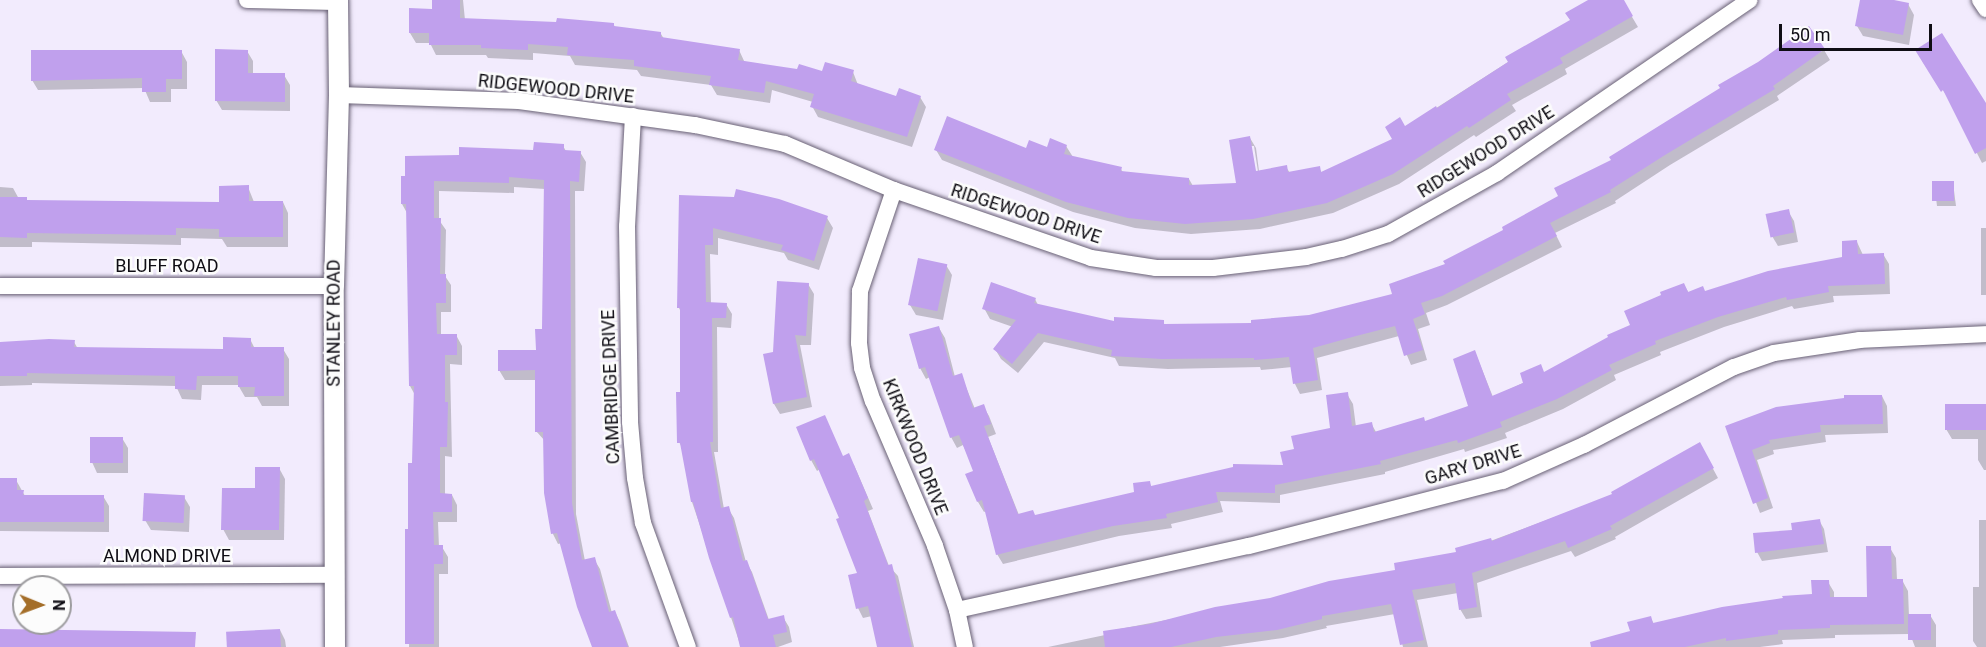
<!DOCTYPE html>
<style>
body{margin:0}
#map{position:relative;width:1986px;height:647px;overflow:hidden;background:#f2ebfd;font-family:Roboto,sans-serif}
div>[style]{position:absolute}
.shadow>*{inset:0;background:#0003;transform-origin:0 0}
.building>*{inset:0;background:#c0a0ed;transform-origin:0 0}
.roads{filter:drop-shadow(0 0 2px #686074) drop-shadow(0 0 2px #686074)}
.minor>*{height:16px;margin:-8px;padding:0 8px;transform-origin:8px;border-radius:8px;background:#fff}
.tertiary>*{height:20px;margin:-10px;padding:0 10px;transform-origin:10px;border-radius:10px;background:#fff}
span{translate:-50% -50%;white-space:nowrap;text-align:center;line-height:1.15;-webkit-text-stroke:5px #fcfcfc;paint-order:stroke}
.street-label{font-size:18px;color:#0f0d14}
.north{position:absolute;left:12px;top:575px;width:60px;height:60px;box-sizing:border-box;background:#fcfcfc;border:2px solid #9d9c9f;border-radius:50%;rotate:91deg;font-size:16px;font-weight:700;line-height:24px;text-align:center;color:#0f0d14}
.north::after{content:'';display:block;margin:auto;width:21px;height:27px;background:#a46e29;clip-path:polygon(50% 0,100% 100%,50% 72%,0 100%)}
.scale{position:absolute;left:1779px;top:24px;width:153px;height:27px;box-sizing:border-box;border:3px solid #0f0d14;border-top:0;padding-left:8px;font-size:18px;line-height:21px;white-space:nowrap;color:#0f0d14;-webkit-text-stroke:4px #fcfcfc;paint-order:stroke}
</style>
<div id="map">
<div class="shadow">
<i style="clip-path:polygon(434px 0,463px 0,465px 20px,613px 24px,616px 28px,661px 34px,664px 39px,739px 50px,745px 63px,823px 73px,853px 72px,858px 85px,897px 98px,920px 97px,926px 107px,912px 147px,818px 117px,812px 106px,813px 102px,772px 90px,770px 103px,717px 95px,711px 85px,641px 76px,637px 70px,575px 65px,570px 56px,533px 53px,533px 60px,488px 58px,486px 55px,436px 55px,430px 43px,416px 43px,410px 33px,434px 10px)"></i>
<i style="clip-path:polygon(evenodd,1591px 0,1622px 0,1638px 27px,1565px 69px,1567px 74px,1512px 105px,1516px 111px,1476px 137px,1474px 135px,1399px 184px,1333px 213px,1260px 229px,1191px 234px,1135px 228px,1073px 212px,942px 160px,936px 150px,1027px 150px,1066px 146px,1073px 157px,1121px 169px,1123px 173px,1189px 179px,1193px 186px,1238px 185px,1250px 138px,1256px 148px,1259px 171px,1286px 167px,1290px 173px,1319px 168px,1322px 173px,1394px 140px,1405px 128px,1572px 21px,1591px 0,1251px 146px,1254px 146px,1259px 178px,1256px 178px,1251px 146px)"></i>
<i style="clip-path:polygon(1861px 0,1886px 0,1908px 4px,1914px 15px,1909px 45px,1863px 36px,1857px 26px)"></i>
<i style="clip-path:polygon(1824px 50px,1830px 60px,1777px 96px,1779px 100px,1670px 165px,1615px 201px,1616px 203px,1555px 233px,1562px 247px,1447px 305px,1426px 313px,1430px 325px,1418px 329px,1427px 360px,1411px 365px,1399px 336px,1362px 346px,1317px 358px,1322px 390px,1300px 394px,1295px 384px,1292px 367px,1261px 370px,1260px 367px,1168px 369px,1119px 366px,1115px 358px,1044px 342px,1018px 373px,1001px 359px,995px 349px,1013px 327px,990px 319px,984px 308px,1035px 299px,1038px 305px,1115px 322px,1163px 322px,1165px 325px,1253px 324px,1309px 316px,1394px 295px)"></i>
<i style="clip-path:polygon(181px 51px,187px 62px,187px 89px,171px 89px,171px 102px,150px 102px,144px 88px,38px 90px,32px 80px)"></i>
<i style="clip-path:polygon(247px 51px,253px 61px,253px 74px,284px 75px,290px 85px,290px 111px,222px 110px,216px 100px)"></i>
<i style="clip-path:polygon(1922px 61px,1986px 106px,1986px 161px,1982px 163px,1950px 100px)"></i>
<i style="clip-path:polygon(563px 146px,566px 151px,580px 152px,586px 162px,584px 191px,575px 191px,576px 514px,585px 561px,594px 559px,600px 569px,612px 613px,615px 612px,620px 622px,629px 647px,594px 647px,562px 543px,558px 544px,553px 534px,545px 493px,545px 441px,536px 431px,536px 380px,505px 380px,499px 370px,537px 351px,544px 330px,545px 189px,514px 187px,514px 193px,439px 191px,439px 220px,446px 230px,445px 276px,451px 285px,451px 312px,441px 312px,441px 335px,456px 335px,462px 346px,462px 365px,450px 364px,452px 457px,445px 456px,445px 495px,452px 495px,457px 505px,457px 522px,438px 522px,439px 547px,442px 547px,448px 557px,448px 574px,439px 574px,439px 647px,409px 647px,415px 395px,410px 386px,407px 213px,402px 204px,461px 156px,535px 152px)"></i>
<i style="clip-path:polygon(1934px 183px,1953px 183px,1956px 206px,1937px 206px)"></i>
<i style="clip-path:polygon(0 187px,13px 188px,19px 199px,28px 202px,220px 204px,248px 187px,254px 202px,283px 202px,288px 213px,288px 247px,227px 247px,222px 239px,181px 238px,181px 245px,32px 242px,32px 247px,0 247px)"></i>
<i style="clip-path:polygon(681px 197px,827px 218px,833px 228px,819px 270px,788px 260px,784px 253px,718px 238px,718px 255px,710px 254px,711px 304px,726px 304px,732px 314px,731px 328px,717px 327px,718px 452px,714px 452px,724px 509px,728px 508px,734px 518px,746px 562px,752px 572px,769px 620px,783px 617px,789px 627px,792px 642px,778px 647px,741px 647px,692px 502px,683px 449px,679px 442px,682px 393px,681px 312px,679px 308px)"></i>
<i style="clip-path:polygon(1788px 211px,1794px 221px,1798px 242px,1778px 246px,1772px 236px)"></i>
<i style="left:1981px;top:228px;width:5px;height:67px"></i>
<i style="clip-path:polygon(1857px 242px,1863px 255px,1883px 254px,1889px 264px,1890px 294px,1833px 296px,1834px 302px,1794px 309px,1792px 306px,1724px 327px,1660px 352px,1661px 355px,1614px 375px,1616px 380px,1563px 409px,1505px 433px,1507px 438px,1465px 452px,1464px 449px,1385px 472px,1385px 474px,1280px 495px,1280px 503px,1220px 501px,1223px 512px,1171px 524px,1172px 528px,1119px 536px,1003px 564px,997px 554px,986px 511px,984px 512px,978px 502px,975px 471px,963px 445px,957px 448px,951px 437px,930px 377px,926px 379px,920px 368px,939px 328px,945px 338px,955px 377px,961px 375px,975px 409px,983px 406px,989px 416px,996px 434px,988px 437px,1019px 515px,1036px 517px,1136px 493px,1149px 482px,1152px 488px,1285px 467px,1295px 450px,1332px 429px,1347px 394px,1353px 404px,1356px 427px,1371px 423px,1376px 432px,1425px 422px,1470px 407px,1475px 352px,1493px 397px,1544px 373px,1632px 326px,1684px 285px,1689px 293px,1705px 292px,1844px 258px)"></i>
<i style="clip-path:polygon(946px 265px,952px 275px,943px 320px,916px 315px,910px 305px)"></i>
<i style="clip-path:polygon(808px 284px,814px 294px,811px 345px,800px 345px,812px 407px,780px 414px,774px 404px,775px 353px)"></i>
<i style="clip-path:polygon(250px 339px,255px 349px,283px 349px,289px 359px,289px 406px,262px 406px,257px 397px,245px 397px,238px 385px,202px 385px,201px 400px,182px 399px,176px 386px,32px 383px,32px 385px,0 386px,0 342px,74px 342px,78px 349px,225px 350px)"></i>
<i style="clip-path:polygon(1882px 396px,1887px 406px,1888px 433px,1825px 435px,1826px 442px,1773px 450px,1774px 454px,1757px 460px,1773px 508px,1760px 513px,1727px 427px)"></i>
<i style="clip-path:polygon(1986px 405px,1986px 470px,1984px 470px,1978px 460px,1978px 439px,1952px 439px,1946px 429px)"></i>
<i style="clip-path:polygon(798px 428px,854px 465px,873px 509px,868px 511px,889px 566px,898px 576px,914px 647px,878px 647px,872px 616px,863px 618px,858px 608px,859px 574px,841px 519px,820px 469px,817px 471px,811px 460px)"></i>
<i style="clip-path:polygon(122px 438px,128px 448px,128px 473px,97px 473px,92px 462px)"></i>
<i style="clip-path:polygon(1705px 454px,1718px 478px,1615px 537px,1616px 539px,1575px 557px,1571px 551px,1477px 583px,1482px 617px,1466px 619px,1460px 609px,1458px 593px,1417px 600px,1428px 647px,1403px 647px,1395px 614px,1326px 626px,1327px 628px,1283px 638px,1220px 647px,1048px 647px,1105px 635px,1104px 632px,1270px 600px,1397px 571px,1458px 553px,1614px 495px)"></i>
<i style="clip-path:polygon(279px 468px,285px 479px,284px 540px,229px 540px,223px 529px,256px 490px)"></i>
<i style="clip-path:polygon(0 479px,16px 480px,25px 496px,103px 496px,109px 506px,109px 532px,0 531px)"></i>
<i style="clip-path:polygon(184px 497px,190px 507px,189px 532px,151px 530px,145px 520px)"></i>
<i style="clip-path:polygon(1819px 520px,1824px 529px,1828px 552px,1762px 561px,1757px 552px,1794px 531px)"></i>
<i style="clip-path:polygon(1979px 520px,1986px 520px,1986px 647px,1977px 647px,1973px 641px,1973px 587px,1979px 587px)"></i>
<i style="clip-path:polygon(1890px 548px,1896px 558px,1897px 580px,1902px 580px,1908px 591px,1909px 616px,1930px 615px,1936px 625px,1936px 647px,1915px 647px,1910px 634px,1835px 635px,1835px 638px,1782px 640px,1783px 644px,1760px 647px,1600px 647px,1632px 632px,1650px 617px,1654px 624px,1813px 596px,1828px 582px,1834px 592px,1834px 599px,1869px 599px)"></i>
<i style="clip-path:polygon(280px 630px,285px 640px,286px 647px,227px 647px)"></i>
</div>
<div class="building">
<i style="clip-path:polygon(432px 0,460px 0,460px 18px,556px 22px,557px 18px,614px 23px,614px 26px,661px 32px,661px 37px,740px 49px,738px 60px,797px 69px,799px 64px,822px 71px,825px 62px,854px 70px,851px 81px,896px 96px,899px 88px,921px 96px,907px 137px,810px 107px,814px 94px,766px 81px,764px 93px,709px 85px,711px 76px,634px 66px,634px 60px,567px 55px,568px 47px,528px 44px,528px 50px,481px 48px,481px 45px,429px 45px,429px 33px,409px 33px,409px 8px,432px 9px)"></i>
<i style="clip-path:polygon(1588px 0,1624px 0,1633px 16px,1560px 58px,1563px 63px,1507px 94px,1511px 100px,1469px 128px,1467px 126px,1393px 174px,1327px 203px,1253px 219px,1185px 224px,1128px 218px,1066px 202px,934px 150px,947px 116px,1026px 148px,1029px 140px,1047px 147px,1050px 138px,1067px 145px,1064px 154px,1122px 167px,1121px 171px,1189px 178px,1189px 185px,1236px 183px,1229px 140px,1250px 136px,1256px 171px,1287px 165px,1288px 172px,1320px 166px,1321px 172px,1392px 139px,1385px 127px,1400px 117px,1405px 126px,1436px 106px,1437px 108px,1508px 62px,1505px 57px,1570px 20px,1565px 13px)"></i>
<i style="clip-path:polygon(1860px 0,1894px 0,1909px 3px,1903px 35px,1855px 26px)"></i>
<i style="clip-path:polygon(1809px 26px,1825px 49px,1773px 86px,1775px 89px,1665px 155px,1610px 190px,1611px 192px,1550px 223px,1557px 236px,1442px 296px,1421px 303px,1425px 314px,1413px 319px,1423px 350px,1404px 356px,1395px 326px,1356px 336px,1313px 348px,1318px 380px,1293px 384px,1289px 357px,1254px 360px,1254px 358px,1162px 359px,1111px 356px,1112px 350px,1038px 333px,1012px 364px,993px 349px,1016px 320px,982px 309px,991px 282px,1036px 298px,1034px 303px,1114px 321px,1114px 317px,1164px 320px,1164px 324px,1251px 323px,1251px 320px,1309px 315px,1392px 294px,1389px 284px,1445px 264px,1443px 261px,1503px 230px,1502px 227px,1558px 196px,1554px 188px,1611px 160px,1609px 157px,1720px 88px,1718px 85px,1758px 62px)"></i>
<i style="clip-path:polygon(1942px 33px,1986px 103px,1986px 148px,1975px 154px,1943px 90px,1941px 92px,1915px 50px)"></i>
<i style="clip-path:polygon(215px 49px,248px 50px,248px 73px,285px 73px,285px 102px,215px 101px)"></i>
<i style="clip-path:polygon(31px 50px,182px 50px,182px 79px,166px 79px,166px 92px,142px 92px,142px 78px,31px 81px)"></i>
<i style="clip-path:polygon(534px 142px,564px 144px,564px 150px,581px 151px,579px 182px,570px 181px,572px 503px,582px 560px,595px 557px,609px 612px,615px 610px,628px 647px,592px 647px,577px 607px,557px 533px,551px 534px,544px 493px,543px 432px,535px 432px,535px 370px,498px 371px,498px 350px,536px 350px,535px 329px,542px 329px,544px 180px,509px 177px,509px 183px,434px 181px,434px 218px,441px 218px,440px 274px,446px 274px,446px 303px,436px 303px,437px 334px,457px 334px,457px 355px,445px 355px,445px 402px,448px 402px,447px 447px,440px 447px,440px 493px,452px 494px,452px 512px,433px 512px,434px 545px,443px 545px,443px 564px,434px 564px,434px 644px,405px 644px,405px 529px,408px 529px,408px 463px,412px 463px,414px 386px,409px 386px,406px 204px,401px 204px,401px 176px,405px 176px,405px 156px,459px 155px,459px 147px,533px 150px)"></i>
<i style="left:1932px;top:181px;width:22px;height:20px"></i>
<i style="clip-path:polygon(249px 185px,249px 201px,283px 201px,283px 237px,219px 237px,219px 229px,176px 228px,176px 235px,27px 233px,27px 238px,0 237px,0 197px,27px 197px,27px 200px,219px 202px,219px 186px)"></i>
<i style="clip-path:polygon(736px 189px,779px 199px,828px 216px,814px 261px,781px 250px,783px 245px,713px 228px,713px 245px,705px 245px,706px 302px,727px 303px,726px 318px,712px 318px,713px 442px,710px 442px,721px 508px,729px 506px,743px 561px,747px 560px,768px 619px,784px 615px,787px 632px,773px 635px,776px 647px,740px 647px,733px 617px,730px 618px,709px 558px,693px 502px,691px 502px,680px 443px,677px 443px,676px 392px,680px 392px,680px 308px,677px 308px,679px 195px,734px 197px)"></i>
<i style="left:1789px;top:209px;width:24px;height:24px;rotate:78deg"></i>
<i style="clip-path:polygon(1857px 240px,1858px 254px,1884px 253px,1885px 284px,1828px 286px,1829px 292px,1787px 300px,1786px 297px,1718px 317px,1655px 341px,1656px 344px,1609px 365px,1612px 370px,1557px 399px,1500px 422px,1502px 427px,1458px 443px,1457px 440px,1380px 461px,1381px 464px,1275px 485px,1275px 493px,1216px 492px,1218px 502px,1166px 514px,1167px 518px,1113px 526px,996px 555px,982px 500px,977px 502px,965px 474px,973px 471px,959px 435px,950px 438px,925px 367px,919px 369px,909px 334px,939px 326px,953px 376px,962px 373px,973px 408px,984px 404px,991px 424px,984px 426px,1018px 514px,1033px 510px,1035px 515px,1134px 492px,1133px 483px,1150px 481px,1151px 486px,1233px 467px,1233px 464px,1283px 465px,1280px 452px,1294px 449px,1291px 436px,1330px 428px,1326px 395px,1348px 392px,1352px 426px,1372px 422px,1374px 432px,1424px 417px,1425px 421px,1468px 406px,1453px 359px,1475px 350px,1492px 396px,1523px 383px,1520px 373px,1541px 364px,1544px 372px,1608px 337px,1607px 335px,1630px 325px,1624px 311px,1661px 295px,1660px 292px,1684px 283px,1688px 292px,1703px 286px,1705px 291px,1768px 271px,1842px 257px,1842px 241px)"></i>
<i style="left:918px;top:258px;width:30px;height:48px;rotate:12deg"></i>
<i style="clip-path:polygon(777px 281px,809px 283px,806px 336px,795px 335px,807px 397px,773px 404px,763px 354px,773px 352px)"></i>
<i style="clip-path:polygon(223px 337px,251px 338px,251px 347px,284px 347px,284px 396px,254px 396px,255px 387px,238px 387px,238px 376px,197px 376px,196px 390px,175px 389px,175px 376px,27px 373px,27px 376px,0 376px,0 342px,49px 339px,75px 340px,74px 347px,223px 349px)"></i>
<i style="clip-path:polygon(1844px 395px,1882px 395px,1883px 424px,1820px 425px,1821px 432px,1769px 440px,1770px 443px,1752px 450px,1768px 498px,1753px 504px,1725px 426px,1776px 407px,1844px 398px)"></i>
<i style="left:1945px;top:404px;width:41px;height:26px"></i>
<i style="clip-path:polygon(825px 415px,843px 456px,849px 453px,868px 498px,864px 501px,888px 565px,892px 564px,912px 647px,877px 647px,868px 606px,856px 609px,848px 575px,857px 573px,836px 519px,839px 518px,814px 459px,810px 461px,796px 427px)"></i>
<i style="left:90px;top:437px;width:33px;height:26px"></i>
<i style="clip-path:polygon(1700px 442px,1714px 468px,1610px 526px,1612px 529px,1568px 548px,1565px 541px,1472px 573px,1477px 607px,1459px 610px,1455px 583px,1412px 590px,1424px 640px,1400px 645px,1391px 604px,1322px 616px,1322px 619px,1277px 630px,1216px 637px,1171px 647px,1105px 647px,1103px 631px,1150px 624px,1215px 607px,1270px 598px,1329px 581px,1395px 570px,1394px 563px,1456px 552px,1455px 548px,1491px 538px,1492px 541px,1612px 494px,1611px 492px)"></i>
<i style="clip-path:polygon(255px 467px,280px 467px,279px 530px,221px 530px,222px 488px,255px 488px)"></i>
<i style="clip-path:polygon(0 478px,17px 478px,17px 490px,24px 490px,23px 495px,104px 495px,104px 522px,0 522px)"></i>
<i style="left:144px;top:493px;width:41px;height:28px;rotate:3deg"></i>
<i style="clip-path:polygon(1820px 519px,1824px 544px,1755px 553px,1753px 533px,1792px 530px,1791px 523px)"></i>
<i style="clip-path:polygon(1866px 546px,1891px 546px,1892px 579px,1903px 579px,1904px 624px,1830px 625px,1830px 628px,1778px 630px,1778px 634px,1726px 641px,1726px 638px,1685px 647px,1591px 647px,1590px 642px,1630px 631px,1627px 622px,1651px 616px,1653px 623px,1722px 607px,1783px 598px,1782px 596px,1812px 594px,1811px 580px,1829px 580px,1830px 597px,1867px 597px)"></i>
<i style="left:1908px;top:614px;width:23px;height:26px"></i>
<i style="clip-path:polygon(0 629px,196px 632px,195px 647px,0 647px)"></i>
<i style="left:280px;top:629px;width:18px;height:54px;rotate:87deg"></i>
</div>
<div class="roads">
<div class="minor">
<i style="left:247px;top:0;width:91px;rotate:1.3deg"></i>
<i style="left:1980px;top:0;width:11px;rotate:56deg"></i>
<i style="left:339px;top:95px;width:180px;rotate:1.9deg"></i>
<i style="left:519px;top:101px;width:178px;rotate:7.8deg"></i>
<i style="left:695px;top:125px;width:92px;rotate:11.9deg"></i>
<i style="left:785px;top:144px;width:118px;rotate:22.9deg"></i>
<i style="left:894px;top:190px;width:208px;rotate:19deg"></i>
<i style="left:1091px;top:258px;width:66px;rotate:8.7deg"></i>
<i style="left:1156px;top:268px;width:57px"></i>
<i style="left:1213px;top:268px;width:94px;rotate:-6.7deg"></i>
<i style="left:1306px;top:257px;width:37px;rotate:-13deg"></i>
<i style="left:1342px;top:249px;width:48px;rotate:-18.1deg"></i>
<i style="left:1388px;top:234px;width:125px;rotate:-29.2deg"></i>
<i style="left:1497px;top:173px;width:306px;rotate:-34.4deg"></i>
<i style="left:633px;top:116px;width:110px;rotate:93.1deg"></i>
<i style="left:627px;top:226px;width:196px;rotate:89.1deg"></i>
<i style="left:630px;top:422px;width:56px;rotate:84.9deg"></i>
<i style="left:635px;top:478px;width:46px;rotate:79.9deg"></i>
<i style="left:643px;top:523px;width:132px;rotate:70.1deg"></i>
<i style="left:894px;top:190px;width:107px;rotate:108.6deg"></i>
<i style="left:860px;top:291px;width:52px;rotate:91.1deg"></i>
<i style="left:859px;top:343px;width:25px;rotate:83deg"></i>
<i style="left:862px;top:368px;width:35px;rotate:72deg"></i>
<i style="left:873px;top:401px;width:158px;rotate:66.8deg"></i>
<i style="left:935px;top:546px;width:68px;rotate:71deg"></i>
<i style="left:957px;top:610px;width:38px;rotate:78deg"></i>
<i style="left:0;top:286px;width:334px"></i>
<i style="left:0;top:576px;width:334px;rotate:-0.2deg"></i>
<i style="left:957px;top:610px;width:299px;rotate:-12.4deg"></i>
<i style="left:1249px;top:546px;width:262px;rotate:-14.4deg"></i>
<i style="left:1503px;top:481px;width:89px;rotate:-24deg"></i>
<i style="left:1584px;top:445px;width:169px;rotate:-27.5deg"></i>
<i style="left:1734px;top:367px;width:42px;rotate:-19.3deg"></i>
<i style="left:1774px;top:353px;width:87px;rotate:-8.6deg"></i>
<i style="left:1860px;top:340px;width:126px;rotate:-2.7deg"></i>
</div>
<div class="tertiary">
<i style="left:335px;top:647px;width:361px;rotate:-90.2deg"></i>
<i style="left:334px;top:286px;width:191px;rotate:-88.5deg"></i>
<i style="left:339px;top:95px;width:95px;rotate:-90.6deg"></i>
</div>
</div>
<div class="street-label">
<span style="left:556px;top:89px;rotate:6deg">RIDGEWOOD DRIVE</span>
<span style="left:1486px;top:152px;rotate:-32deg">RIDGEWOOD DRIVE</span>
<span style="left:1026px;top:214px;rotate:18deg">RIDGEWOOD DRIVE</span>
<span style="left:167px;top:266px">BLUFF ROAD</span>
<span style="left:334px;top:323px;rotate:-90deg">STANLEY ROAD</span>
<span style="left:611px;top:387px;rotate:-92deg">CAMBRIDGE DRIVE</span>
<span style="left:915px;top:447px;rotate:68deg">KIRKWOOD DRIVE</span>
<span style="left:1473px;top:465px;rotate:-17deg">GARY DRIVE</span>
<span style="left:167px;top:556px">ALMOND DRIVE</span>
</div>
<div class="north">N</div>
<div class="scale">50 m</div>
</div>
